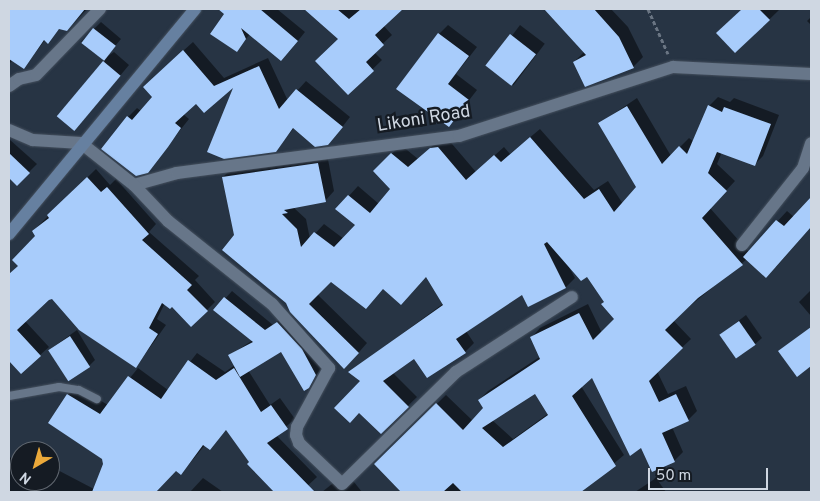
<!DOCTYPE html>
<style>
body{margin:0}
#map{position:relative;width:820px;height:501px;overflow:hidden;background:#273444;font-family:Overpass,sans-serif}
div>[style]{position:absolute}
.shadow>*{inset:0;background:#0007;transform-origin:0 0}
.building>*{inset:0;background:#a8ccfb;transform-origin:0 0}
.path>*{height:3px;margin-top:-1.5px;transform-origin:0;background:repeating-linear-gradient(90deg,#6a7583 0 4px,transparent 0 6.5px)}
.roads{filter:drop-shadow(0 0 1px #45505e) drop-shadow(0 0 1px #45505e)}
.lane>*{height:8px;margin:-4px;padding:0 4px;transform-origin:4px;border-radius:4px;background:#677689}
.street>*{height:12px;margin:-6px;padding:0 6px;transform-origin:6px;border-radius:6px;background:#677689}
.secondary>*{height:12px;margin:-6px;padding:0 6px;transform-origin:6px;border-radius:6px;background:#6680a0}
span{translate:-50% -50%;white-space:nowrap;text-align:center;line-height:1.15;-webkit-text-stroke:5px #151b23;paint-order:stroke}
.street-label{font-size:18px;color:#cfd7e2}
.frame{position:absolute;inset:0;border:10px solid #cfd7e2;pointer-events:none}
.north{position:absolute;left:10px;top:441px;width:50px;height:50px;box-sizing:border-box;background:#151b23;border:1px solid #5f666f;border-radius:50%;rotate:218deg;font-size:14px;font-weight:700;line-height:20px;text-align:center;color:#cfd7e2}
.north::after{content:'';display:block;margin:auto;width:18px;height:22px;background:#eba93a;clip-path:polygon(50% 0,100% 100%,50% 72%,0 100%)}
.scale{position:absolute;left:648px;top:468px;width:120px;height:22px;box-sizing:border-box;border:2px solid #cfd7e2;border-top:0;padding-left:6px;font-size:15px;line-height:18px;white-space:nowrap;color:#cfd7e2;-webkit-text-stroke:4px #151b23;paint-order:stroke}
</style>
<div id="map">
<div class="shadow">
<i style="clip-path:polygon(9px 9px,87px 9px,67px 30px,60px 28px,48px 42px,45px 40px,24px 68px,13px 60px,9px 64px)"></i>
<i style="clip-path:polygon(223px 9px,277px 9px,305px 32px,289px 52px,250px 34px,237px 50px,227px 12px)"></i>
<i style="clip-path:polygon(305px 9px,401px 9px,383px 25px,392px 35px,374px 52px,382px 60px,348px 93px,340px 38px)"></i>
<i style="clip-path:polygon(546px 9px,611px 9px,628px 27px,643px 57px,633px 67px,586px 85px,574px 62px,584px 52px)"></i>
<i style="clip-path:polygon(743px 9px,779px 10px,736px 52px,718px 33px)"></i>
<i style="clip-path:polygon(811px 17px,811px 25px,807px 21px)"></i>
<i style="clip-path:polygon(101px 22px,121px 39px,105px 58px,114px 52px,129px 65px,84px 119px,58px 115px,105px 61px,81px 42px)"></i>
<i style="clip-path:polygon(448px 25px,477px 47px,456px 74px,477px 90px,449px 126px,439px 34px)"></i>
<i style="left:520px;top:25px;width:31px;height:52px;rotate:37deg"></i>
<i style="clip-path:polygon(193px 42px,224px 78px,268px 58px,288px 101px,306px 81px,350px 117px,336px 135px,294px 128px,275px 151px,236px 83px,196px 103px,183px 114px,189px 119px,147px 172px,128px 117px,137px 108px,141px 111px,154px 97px,153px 78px)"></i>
<i style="clip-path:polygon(evenodd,718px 97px,730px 102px,734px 98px,779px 115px,763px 156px,754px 165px,722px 152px,717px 164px,735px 181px,710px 208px,749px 252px,787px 211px,794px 217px,811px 199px,811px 227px,776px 267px,747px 259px,673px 320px,691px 339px,657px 371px,668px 394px,686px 386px,697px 411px,688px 420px,672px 427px,683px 452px,674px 461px,642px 446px,593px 376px,581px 386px,624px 455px,580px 492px,402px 492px,375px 464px,446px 395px,473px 421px,484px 408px,479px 400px,488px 391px,541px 356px,531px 338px,540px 328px,588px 304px,602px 333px,616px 319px,588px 276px,569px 267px,575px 278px,566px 287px,528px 305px,522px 293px,466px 331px,474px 343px,465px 352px,415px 357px,393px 373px,417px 397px,381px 432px,362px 381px,350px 372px,444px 303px,426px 275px,384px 288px,366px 308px,331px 280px,317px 294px,367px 343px,353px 359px,287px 302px,223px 177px,232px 168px,327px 154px,334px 191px,325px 201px,293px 207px,306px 219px,310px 239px,324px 224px,344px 239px,356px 225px,337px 209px,358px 186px,379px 204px,391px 189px,383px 162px,401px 145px,418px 159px,440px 139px,447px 138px,476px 172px,504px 147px,510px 154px,540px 129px,594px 190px,608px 181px,623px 204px,638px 187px,600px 123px,637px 98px,671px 156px,689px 138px,694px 142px,709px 106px,718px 97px,535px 392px,549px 413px,513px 439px,492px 420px,535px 392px)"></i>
<i style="clip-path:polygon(9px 139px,37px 164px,17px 184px,9px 176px)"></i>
<i style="clip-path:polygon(96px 169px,110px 185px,116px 179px,156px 224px,149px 232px,199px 276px,195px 280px,215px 302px,191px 326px,172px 305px,165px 303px,157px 319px,166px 325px,136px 367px,52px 298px,25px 321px,49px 347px,21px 372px,9px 359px,9px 275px,19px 266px,37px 236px,33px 231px)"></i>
<i style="clip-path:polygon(811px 290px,811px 316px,799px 302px)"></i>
<i style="clip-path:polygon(232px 291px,273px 325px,284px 316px,322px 367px,308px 387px,282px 350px,248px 370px,270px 405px,280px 398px,295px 419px,276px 435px,317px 477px,301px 492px,276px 492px,249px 464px,251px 462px,227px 429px,210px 449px,205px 445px,181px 474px,176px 469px,155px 492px,9px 492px,9px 455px,20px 473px,20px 481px,50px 481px,50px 466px,94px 489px,105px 464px,68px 395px,76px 386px,108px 405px,138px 368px,168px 390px,197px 353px,225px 372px,235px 365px,230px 355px,253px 340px,215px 310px)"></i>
<i style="clip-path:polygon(746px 315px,762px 338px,755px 344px,720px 335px)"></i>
<i style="clip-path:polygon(77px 330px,95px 360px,89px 366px,49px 350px)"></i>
<i style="clip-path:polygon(342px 476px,354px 482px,362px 492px,322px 492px)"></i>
<i style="clip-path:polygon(203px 478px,223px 492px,190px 492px)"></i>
<i style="clip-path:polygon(656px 478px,666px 492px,635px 492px)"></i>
</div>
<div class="building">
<i style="clip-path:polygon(9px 9px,85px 9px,67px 31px,59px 29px,48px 44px,44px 40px,24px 69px,9px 59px)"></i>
<i style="clip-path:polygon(218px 9px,260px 9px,298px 41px,281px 61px,241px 28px,246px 39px,237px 52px,210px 34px,224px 14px)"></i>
<i style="clip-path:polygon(304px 9px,337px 9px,349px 19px,361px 9px,403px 9px,375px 35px,384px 45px,366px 62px,374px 71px,348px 95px,315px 61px,338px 39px)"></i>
<i style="clip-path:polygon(544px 9px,594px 9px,619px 37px,634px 68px,585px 87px,573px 62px,586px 55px)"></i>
<i style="clip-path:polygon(742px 9px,759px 9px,770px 20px,735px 53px,716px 33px)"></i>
<i style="left:93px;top:28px;width:29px;height:19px;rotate:38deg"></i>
<i style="clip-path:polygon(438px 33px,469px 56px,448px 84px,469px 100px,449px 127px,396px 89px)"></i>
<i style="left:510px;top:34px;width:33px;height:40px;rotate:38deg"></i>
<i style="clip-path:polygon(183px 50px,214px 86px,259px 66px,279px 109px,296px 89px,343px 127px,328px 145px,315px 147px,293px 128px,276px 152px,224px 159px,207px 152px,233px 88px,204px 113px,196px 104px,175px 123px,181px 128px,168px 147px,148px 173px,136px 176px,101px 149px,127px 116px,132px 120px,152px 97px,143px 87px)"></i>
<i style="left:103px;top:61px;width:23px;height:72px;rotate:40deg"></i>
<i style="clip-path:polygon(evenodd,708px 105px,722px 112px,724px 107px,771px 124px,755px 166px,717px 152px,708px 173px,727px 191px,702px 218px,743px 265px,698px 298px,665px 330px,683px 348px,649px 381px,659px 402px,676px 394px,689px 421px,662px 433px,675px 462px,652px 472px,641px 448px,630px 456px,592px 378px,572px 396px,616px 466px,581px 492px,462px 492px,453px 483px,443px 492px,401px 492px,374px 464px,436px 403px,463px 430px,483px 408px,478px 400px,540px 359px,530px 337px,579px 313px,593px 340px,614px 319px,601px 304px,604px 302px,587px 277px,581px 281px,547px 242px,544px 244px,566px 288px,528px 307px,522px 295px,456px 339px,466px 353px,427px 378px,414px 359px,383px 381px,409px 407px,381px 434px,359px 413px,350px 423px,334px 408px,360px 381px,348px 372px,443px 305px,426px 277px,401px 305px,383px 289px,366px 309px,331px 282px,309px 304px,359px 353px,344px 369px,290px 312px,286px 303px,222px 250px,234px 235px,222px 177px,318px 163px,326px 202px,284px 210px,288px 213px,282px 214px,297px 229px,301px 247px,314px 232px,334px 247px,355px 225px,335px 209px,348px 195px,370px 213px,390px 189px,373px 171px,391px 153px,408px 167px,430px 148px,438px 147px,466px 180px,494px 155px,501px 162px,530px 137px,584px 199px,599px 189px,614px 212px,636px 187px,598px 123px,627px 106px,662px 164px,679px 146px,687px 154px,708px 105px,535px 394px,548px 415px,503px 447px,482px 428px,535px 394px)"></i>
<i style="clip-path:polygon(9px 153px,30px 173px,17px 186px,9px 178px)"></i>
<i style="clip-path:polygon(87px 177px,101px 192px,107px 187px,149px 234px,142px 240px,192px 285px,187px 290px,208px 311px,191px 327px,172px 307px,170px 309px,162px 303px,149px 328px,158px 334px,136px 368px,79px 330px,52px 299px,49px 300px,17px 330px,41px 356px,21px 374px,9px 361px,9px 274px,18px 266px,12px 260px,35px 236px,32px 231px,49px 218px,47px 215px)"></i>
<i style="clip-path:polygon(811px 197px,811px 227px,766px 278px,743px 257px,776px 220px,784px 226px)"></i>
<i style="clip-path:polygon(224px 297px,265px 330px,277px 322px,302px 349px,316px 375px,309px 388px,304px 391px,281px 352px,240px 377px,228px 355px,253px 342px,213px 310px)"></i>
<i style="left:739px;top:321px;width:29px;height:24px;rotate:55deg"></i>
<i style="clip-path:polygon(811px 327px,811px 366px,797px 377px,778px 351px)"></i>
<i style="left:70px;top:336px;width:37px;height:26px;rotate:57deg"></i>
<i style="clip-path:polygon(188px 360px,216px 380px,234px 368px,261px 412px,271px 405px,288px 429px,267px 443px,315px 492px,274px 492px,247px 464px,249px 462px,226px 430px,210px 450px,203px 445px,181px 475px,176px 471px,156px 492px,92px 492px,103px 464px,102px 459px,48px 423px,67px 394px,100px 414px,128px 376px,161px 399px)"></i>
</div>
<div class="path">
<i style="left:648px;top:9px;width:49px;rotate:66deg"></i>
</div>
<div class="roads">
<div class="lane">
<i style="left:9px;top:396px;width:51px;rotate:-10.2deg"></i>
<i style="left:59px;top:387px;width:20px;rotate:9deg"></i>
<i style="left:79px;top:390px;width:20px;rotate:27deg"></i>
</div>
<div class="street">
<i style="left:9px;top:86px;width:12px;rotate:-35deg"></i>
<i style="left:19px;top:79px;width:17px;rotate:-13deg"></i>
<i style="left:36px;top:75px;width:92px;rotate:-45.9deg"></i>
<i style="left:9px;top:130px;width:26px;rotate:23deg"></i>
<i style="left:33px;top:140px;width:48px;rotate:3.6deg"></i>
<i style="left:81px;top:143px;width:68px;rotate:38.4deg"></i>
<i style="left:134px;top:185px;width:45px;rotate:-15.6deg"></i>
<i style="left:177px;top:173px;width:284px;rotate:-7.5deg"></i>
<i style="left:459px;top:136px;width:225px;rotate:-17.9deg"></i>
<i style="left:673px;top:67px;width:138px;rotate:2.9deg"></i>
<i style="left:134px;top:185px;width:50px;rotate:46.6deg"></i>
<i style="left:168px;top:221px;width:133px;rotate:38.6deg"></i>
<i style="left:272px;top:304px;width:86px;rotate:48.3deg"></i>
<i style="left:329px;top:368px;width:67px;rotate:118.5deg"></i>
<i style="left:297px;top:427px;width:8px;rotate:97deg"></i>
<i style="left:296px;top:435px;width:9px;rotate:69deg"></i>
<i style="left:299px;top:443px;width:59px;rotate:43.6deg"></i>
<i style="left:342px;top:484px;width:160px;rotate:-44.5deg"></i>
<i style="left:456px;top:372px;width:138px;rotate:-32.9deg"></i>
<i style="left:742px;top:245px;width:98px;rotate:-51.6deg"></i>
<i style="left:803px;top:168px;width:26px;rotate:-72deg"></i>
</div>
<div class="secondary">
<i style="left:9px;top:234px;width:292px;rotate:-50.4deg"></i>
</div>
</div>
<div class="street-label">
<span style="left:424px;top:120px;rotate:-9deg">Likoni Road</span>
</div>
<div class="frame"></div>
<div class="north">N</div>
<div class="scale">50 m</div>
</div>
